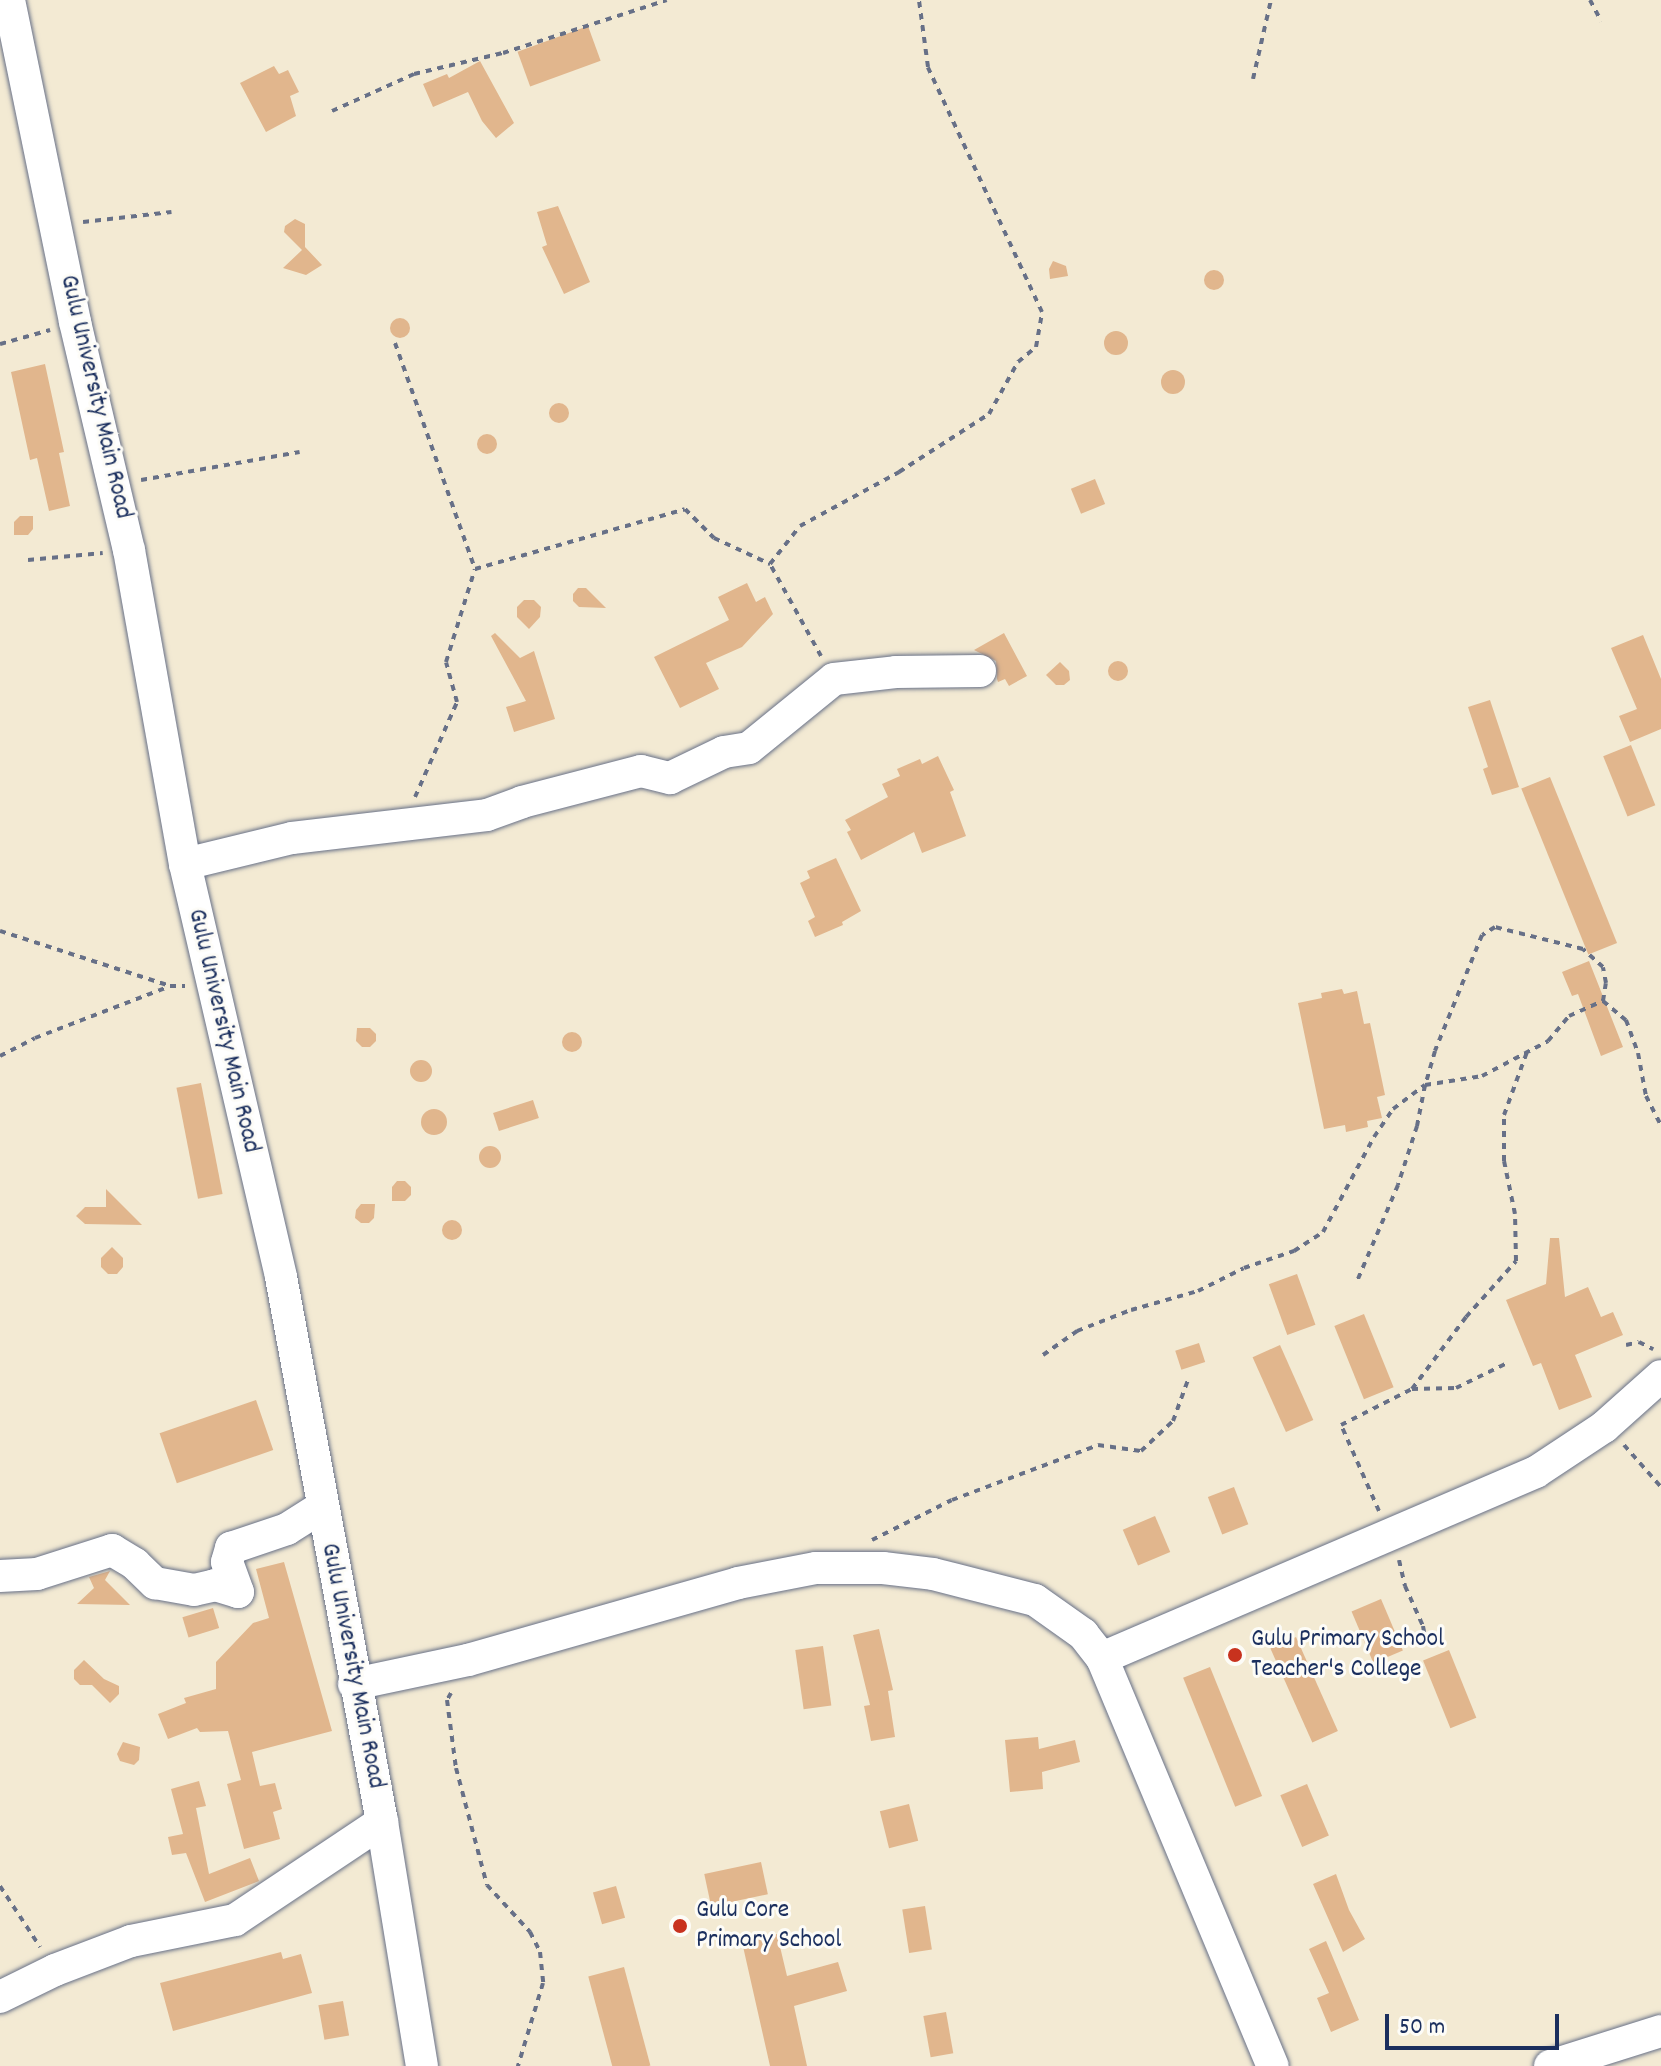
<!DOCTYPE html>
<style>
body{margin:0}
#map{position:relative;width:1661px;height:2066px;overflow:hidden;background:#f3ead3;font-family:Dekko,sans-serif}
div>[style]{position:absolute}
.building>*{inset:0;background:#e1b68d;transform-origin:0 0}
.round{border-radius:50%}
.path>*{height:4px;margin-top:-2px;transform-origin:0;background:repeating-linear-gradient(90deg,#677087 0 6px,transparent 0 12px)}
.roads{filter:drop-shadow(0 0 2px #677087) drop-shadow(0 0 2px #677087)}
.minor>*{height:32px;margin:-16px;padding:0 16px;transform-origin:16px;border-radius:16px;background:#fff}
.dots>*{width:22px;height:22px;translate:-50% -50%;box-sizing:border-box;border:4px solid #fdfcf7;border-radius:50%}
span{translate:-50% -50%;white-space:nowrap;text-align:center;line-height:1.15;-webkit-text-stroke:6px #fdfcf7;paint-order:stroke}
.street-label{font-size:26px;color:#1b2f5e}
.poi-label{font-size:26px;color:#1b2f5e}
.left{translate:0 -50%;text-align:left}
.scale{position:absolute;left:1385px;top:2014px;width:174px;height:36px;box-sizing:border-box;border:4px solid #1b2f5e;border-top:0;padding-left:10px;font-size:24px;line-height:28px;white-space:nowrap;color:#1b2f5e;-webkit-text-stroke:6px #fdfcf7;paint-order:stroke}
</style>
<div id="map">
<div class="building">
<i style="left:588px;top:26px;width:37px;height:75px;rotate:70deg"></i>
<i style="clip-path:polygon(480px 61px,514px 123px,496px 138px,482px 121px,468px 92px,433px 107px,423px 84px,447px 74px,449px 78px)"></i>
<i style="clip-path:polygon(274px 66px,279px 74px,288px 70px,299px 92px,290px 96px,296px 116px,266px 132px,240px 83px)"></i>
<i style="clip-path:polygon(558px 206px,590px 282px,564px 294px,542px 247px,547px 245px,537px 212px)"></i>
<i style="clip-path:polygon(295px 219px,305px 224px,305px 247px,322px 265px,306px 275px,283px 268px,302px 250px,284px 232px,285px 226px)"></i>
<i style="clip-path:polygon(1053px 261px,1066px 266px,1068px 276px,1050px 279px,1049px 269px)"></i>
<i class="round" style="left:1204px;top:270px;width:20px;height:20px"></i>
<i class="round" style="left:390px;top:318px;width:20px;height:20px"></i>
<i class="round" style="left:1104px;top:331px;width:24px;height:24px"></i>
<i style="clip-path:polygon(45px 364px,64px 452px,59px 453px,70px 506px,49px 511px,37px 458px,30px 460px,11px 372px)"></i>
<i class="round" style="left:1161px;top:370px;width:24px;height:24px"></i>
<i class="round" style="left:549px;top:403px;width:20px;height:20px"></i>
<i class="round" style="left:477px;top:434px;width:20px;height:20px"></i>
<i style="left:1095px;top:479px;width:27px;height:26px;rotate:68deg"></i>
<i style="clip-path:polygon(20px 516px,33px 516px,33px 529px,28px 535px,14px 535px,14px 522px)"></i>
<i style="clip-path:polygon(747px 583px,756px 602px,765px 597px,773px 614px,742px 647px,706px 663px,719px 689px,680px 708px,654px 657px,729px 620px,718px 597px)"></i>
<i style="clip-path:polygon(578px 588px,586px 588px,606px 608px,579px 607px,573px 601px,573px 594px)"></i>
<i style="clip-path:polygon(524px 600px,534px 600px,541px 607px,540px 617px,529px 629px,517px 617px,517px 607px)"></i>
<i style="clip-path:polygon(495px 633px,520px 658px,534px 651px,555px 719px,514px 732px,506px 707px,526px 701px,491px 636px)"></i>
<i style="clip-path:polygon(1004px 633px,1027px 676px,1009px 686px,1005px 679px,998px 682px,997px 679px,996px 661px,974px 650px)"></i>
<i style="clip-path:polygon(1643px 635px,1661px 679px,1661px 729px,1630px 742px,1619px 716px,1637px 709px,1611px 648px)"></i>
<i class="round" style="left:1108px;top:661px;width:20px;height:20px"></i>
<i style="clip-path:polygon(1060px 662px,1069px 671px,1070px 680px,1064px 685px,1056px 685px,1046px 675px)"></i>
<i style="clip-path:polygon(1490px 700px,1519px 787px,1492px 795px,1483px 769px,1488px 767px,1468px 707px)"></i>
<i style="left:1631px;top:745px;width:65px;height:30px;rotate:68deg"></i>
<i style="clip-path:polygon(938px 756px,954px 790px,950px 792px,966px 836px,922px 853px,914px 832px,861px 860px,847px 832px,851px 830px,845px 820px,888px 797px,882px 784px,900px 776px,897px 769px,920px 759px,922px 764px)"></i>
<i style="left:1550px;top:777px;width:179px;height:31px;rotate:68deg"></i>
<i style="clip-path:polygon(836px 858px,861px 911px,842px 922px,843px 925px,815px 937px,808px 921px,815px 917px,800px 883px,810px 878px,807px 871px)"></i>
<i style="clip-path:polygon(1589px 961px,1623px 1047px,1601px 1056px,1578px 994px,1572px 996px,1562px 972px)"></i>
<i style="clip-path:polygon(1342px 989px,1344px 994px,1357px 991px,1364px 1024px,1370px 1023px,1385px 1095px,1377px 1097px,1382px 1118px,1367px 1121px,1368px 1127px,1346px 1132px,1345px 1125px,1324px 1129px,1298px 1003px,1322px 998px,1321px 993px)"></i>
<i style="clip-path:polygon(357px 1028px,370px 1028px,376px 1034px,376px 1041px,370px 1047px,362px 1047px,356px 1041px)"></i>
<i class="round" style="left:562px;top:1032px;width:20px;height:20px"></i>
<i class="round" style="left:410px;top:1060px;width:22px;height:22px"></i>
<i style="left:201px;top:1083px;width:113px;height:25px;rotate:79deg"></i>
<i style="left:533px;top:1100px;width:19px;height:42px;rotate:72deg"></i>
<i class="round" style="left:421px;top:1109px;width:26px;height:26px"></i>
<i class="round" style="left:479px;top:1146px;width:22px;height:22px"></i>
<i style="clip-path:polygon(397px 1181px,405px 1181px,411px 1187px,411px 1195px,405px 1201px,392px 1201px,392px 1187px)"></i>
<i style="clip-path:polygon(106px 1189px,142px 1225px,85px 1224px,76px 1216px,85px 1207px,106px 1207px)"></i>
<i style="clip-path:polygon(361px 1204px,375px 1204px,374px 1218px,369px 1223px,361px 1223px,355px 1218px,356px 1210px)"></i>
<i class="round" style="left:442px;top:1220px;width:20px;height:20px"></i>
<i style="clip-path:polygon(1550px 1238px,1559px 1238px,1565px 1297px,1588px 1287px,1601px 1317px,1613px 1312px,1623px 1335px,1575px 1355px,1592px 1397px,1559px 1410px,1541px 1363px,1533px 1366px,1506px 1300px,1546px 1284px)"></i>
<i style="clip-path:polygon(112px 1247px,123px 1258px,123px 1267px,117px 1274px,108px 1274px,101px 1267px,101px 1258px)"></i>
<i style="left:1297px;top:1274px;width:54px;height:30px;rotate:70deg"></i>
<i style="left:1364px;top:1314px;width:79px;height:32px;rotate:68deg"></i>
<i style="left:1199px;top:1343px;width:20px;height:25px;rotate:72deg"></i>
<i style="left:1280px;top:1345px;width:82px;height:30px;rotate:66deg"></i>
<i style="left:256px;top:1400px;width:53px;height:102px;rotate:71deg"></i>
<i style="left:1234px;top:1487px;width:40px;height:28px;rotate:69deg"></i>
<i style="left:1155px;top:1516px;width:39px;height:35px;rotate:67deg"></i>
<i style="clip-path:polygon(284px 1562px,332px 1731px,252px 1752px,260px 1786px,275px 1783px,282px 1809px,273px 1812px,280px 1839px,244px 1849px,227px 1784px,241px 1780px,228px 1731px,200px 1732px,197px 1728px,168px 1739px,158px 1714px,186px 1703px,184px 1698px,216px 1689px,216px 1662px,253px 1623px,269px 1618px,256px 1569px)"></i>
<i style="clip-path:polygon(110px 1571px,105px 1580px,130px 1605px,77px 1604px,94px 1588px,89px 1577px)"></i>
<i style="left:1381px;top:1599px;width:56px;height:32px;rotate:67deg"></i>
<i style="left:213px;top:1608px;width:21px;height:32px;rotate:73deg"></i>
<i style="clip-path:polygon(879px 1629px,893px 1690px,888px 1691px,895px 1737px,871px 1741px,864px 1706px,870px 1705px,853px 1635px)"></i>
<i style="left:1296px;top:1637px;width:103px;height:28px;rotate:66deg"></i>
<i style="left:823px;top:1646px;width:60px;height:28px;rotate:82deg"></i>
<i style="left:1449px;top:1650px;width:73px;height:28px;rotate:68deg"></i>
<i style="clip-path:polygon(84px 1660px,104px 1679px,119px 1686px,119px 1694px,110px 1703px,92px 1685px,80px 1685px,74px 1679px,74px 1670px)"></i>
<i style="left:1210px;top:1667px;width:139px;height:29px;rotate:68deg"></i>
<i style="clip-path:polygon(1038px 1737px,1039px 1749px,1075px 1740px,1080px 1762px,1042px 1772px,1043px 1789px,1010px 1792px,1005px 1740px)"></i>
<i style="clip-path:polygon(123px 1742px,140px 1747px,139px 1760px,134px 1765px,120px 1761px,117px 1754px)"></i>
<i style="clip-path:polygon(199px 1781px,206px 1806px,196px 1808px,209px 1874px,250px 1858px,259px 1881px,205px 1902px,186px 1853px,172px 1855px,168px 1837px,183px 1834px,171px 1789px)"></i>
<i style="left:1307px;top:1784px;width:56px;height:29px;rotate:67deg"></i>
<i style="left:909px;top:1804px;width:38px;height:30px;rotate:76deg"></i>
<i style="left:761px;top:1862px;width:33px;height:58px;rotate:78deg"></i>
<i style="clip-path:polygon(1336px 1874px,1349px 1910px,1365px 1939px,1343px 1952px,1313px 1884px)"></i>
<i style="left:616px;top:1886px;width:33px;height:24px;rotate:74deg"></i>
<i style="left:925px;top:1906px;width:44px;height:23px;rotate:81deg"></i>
<i style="clip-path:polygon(777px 1934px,787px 1976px,838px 1962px,847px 1991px,794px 2006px,807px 2066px,770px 2066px,742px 1942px)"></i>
<i style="clip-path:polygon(1326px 1941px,1359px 2020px,1331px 2032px,1317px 1998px,1329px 1993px,1309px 1949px)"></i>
<i style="clip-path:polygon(281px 1952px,283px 1959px,301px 1954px,312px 1993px,173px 2031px,160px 1983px)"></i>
<i style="left:624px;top:1967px;width:102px;height:37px;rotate:75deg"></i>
<i style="left:343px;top:2001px;width:35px;height:25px;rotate:80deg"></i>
<i style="left:946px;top:2012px;width:42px;height:23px;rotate:80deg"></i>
</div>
<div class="path">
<i style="left:1590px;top:0;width:24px;rotate:62deg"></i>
<i style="left:1253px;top:79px;width:81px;rotate:-77.2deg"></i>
<i style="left:332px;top:111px;width:90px;rotate:-24.3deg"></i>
<i style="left:414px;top:74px;width:91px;rotate:-13.3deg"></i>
<i style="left:503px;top:53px;width:172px;rotate:-17.9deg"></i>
<i style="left:83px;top:222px;width:89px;rotate:-6.5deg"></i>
<i style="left:395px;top:343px;width:240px;rotate:70.5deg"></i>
<i style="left:475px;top:569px;width:218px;rotate:-15.9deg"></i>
<i style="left:685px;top:509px;width:41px;rotate:45deg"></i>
<i style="left:714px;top:538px;width:62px;rotate:24.9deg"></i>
<i style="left:0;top:344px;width:52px;rotate:-15.6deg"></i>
<i style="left:141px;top:480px;width:161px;rotate:-10deg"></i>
<i style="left:28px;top:560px;width:75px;rotate:-5.3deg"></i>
<i style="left:821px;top:656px;width:105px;rotate:-119deg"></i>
<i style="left:770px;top:564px;width:48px;rotate:-51.7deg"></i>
<i style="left:800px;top:526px;width:113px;rotate:-28.6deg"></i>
<i style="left:899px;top:472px;width:107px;rotate:-32.8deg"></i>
<i style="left:989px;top:414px;width:60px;rotate:-60.9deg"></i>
<i style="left:1018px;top:362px;width:23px;rotate:-40deg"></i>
<i style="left:1036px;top:347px;width:36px;rotate:-80deg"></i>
<i style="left:1042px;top:312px;width:270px;rotate:-115deg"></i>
<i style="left:928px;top:67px;width:68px;rotate:-97.7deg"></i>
<i style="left:415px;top:797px;width:104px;rotate:-66.1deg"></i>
<i style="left:457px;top:702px;width:41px;rotate:-105.4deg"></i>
<i style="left:446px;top:662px;width:97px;rotate:-72.7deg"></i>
<i style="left:0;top:931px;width:179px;rotate:17.9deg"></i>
<i style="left:170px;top:986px;width:15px"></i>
<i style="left:1603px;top:1001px;width:30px;rotate:40deg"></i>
<i style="left:1626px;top:1020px;width:35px;rotate:70deg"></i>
<i style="left:1638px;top:1053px;width:44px;rotate:79.5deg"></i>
<i style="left:1646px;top:1096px;width:34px;rotate:63deg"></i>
<i style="left:0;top:1056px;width:39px;rotate:-27deg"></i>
<i style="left:35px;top:1038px;width:142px;rotate:-21deg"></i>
<i style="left:1626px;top:1345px;width:13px;rotate:-13deg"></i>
<i style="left:1639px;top:1342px;width:16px;rotate:27deg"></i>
<i style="left:1043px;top:1355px;width:42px;rotate:-35.2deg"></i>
<i style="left:1077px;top:1331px;width:58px;rotate:-21.3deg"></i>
<i style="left:1131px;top:1310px;width:70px;rotate:-15.8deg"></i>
<i style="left:1198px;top:1291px;width:51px;rotate:-26.6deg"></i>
<i style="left:1244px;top:1268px;width:53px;rotate:-18.8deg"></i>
<i style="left:1294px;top:1251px;width:35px;rotate:-33deg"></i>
<i style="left:1323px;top:1232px;width:108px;rotate:-61.8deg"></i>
<i style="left:1374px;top:1137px;width:34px;rotate:-56deg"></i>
<i style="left:1393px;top:1109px;width:40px;rotate:-37deg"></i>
<i style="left:1425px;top:1085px;width:58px;rotate:-9deg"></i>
<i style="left:1482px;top:1076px;width:75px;rotate:-27.9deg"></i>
<i style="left:1548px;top:1041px;width:33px;rotate:-50deg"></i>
<i style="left:1569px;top:1016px;width:37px;rotate:-24deg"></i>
<i style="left:1603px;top:1001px;width:18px;rotate:-81deg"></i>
<i style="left:1606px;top:983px;width:16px;rotate:-101deg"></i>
<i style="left:1603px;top:967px;width:27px;rotate:-138deg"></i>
<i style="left:1583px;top:949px;width:91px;rotate:-166deg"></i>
<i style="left:1495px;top:927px;width:15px;rotate:148deg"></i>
<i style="left:1482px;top:935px;width:125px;rotate:112.1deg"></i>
<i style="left:1435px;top:1051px;width:35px;rotate:106deg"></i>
<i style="left:1425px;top:1085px;width:42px;rotate:101deg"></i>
<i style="left:1417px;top:1126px;width:62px;rotate:107.9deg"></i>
<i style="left:1398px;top:1185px;width:104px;rotate:113.1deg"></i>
<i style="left:1412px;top:1389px;width:44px;rotate:-1.3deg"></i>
<i style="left:1456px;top:1388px;width:57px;rotate:-26.1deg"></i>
<i style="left:1624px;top:1445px;width:56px;rotate:48.6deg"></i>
<i style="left:1379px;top:1511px;width:94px;rotate:-113.8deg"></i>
<i style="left:1341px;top:1425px;width:80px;rotate:-26.9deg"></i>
<i style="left:1412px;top:1389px;width:90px;rotate:-53.1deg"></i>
<i style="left:1466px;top:1317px;width:75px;rotate:-48.2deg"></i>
<i style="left:1516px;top:1261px;width:47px;rotate:-91.2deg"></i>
<i style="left:1515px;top:1214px;width:54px;rotate:-101.7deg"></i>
<i style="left:1504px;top:1161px;width:46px;rotate:-90deg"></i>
<i style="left:1504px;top:1115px;width:70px;rotate:-70deg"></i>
<i style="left:872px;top:1540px;width:89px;rotate:-26.6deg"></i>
<i style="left:952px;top:1500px;width:156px;rotate:-20.6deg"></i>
<i style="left:1098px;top:1445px;width:43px;rotate:7.9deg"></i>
<i style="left:1141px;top:1451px;width:44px;rotate:-43.2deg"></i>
<i style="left:1173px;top:1421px;width:47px;rotate:-70deg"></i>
<i style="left:1399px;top:1560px;width:27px;rotate:77deg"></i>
<i style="left:1405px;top:1586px;width:44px;rotate:65.8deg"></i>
<i style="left:1423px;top:1626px;width:22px;rotate:80deg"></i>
<i style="left:451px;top:1693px;width:8px;rotate:120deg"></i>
<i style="left:447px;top:1700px;width:69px;rotate:82.5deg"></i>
<i style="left:456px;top:1768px;width:121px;rotate:75.2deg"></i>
<i style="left:487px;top:1885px;width:64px;rotate:47.5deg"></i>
<i style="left:530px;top:1932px;width:22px;rotate:63deg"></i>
<i style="left:540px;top:1952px;width:31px;rotate:84deg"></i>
<i style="left:543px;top:1983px;width:87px;rotate:106.8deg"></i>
<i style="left:0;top:1886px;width:73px;rotate:56.7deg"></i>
</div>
<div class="roads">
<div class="minor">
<i style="left:9px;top:0;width:329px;rotate:78.4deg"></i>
<i style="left:75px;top:322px;width:234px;rotate:76.7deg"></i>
<i style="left:129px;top:550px;width:319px;rotate:79.9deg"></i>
<i style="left:185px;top:864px;width:424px;rotate:76.9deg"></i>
<i style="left:281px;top:1277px;width:554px;rotate:79.5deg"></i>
<i style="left:382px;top:1822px;width:247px;rotate:80.7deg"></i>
<i style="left:185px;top:864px;width:110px;rotate:-13.7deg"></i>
<i style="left:292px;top:838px;width:196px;rotate:-6.7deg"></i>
<i style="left:487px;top:815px;width:37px;rotate:-20deg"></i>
<i style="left:522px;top:802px;width:123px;rotate:-14.6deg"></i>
<i style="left:641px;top:771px;width:30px;rotate:14deg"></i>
<i style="left:670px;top:778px;width:60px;rotate:-25.7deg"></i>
<i style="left:724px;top:752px;width:25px;rotate:-9deg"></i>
<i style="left:749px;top:748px;width:109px;rotate:-39.1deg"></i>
<i style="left:834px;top:679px;width:62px;rotate:-6.4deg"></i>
<i style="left:896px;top:672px;width:84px;rotate:-0.7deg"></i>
<i style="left:0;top:1576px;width:37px;rotate:-3deg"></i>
<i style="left:37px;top:1574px;width:79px;rotate:-17.7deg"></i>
<i style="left:112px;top:1550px;width:27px;rotate:31deg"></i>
<i style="left:135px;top:1564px;width:28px;rotate:44deg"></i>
<i style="left:155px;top:1583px;width:40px;rotate:10deg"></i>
<i style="left:194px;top:1590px;width:22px;rotate:-13deg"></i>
<i style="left:215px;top:1585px;width:24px;rotate:17deg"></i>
<i style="left:238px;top:1592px;width:32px;rotate:-110deg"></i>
<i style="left:227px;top:1562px;width:15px;rotate:-74deg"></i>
<i style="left:231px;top:1548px;width:59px;rotate:-18.7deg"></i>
<i style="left:287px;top:1529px;width:41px;rotate:-32.2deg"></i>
<i style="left:1102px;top:1658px;width:472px;rotate:-23.2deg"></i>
<i style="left:1536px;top:1472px;width:82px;rotate:-33.5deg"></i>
<i style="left:1604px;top:1427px;width:76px;rotate:-41.8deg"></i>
<i style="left:354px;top:1684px;width:116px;rotate:-11.9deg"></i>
<i style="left:468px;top:1660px;width:281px;rotate:-15.9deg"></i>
<i style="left:738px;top:1583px;width:79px;rotate:-10.9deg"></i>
<i style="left:816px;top:1568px;width:67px"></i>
<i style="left:883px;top:1568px;width:50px;rotate:6.8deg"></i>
<i style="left:933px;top:1574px;width:105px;rotate:14.3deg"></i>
<i style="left:1035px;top:1600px;width:59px;rotate:35.3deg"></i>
<i style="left:1083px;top:1634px;width:31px;rotate:52deg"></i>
<i style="left:1102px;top:1658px;width:442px;rotate:67.3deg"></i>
<i style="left:0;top:1997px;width:61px;rotate:-26.1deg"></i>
<i style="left:55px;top:1970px;width:81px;rotate:-20.9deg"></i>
<i style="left:131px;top:1941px;width:106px;rotate:-11.4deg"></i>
<i style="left:235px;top:1920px;width:177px;rotate:-33.7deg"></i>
<i style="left:1550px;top:2066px;width:116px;rotate:-17.5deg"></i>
</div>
</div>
<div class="dots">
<i style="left:1235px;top:1655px;background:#c8321e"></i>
<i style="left:680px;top:1926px;background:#c8321e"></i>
</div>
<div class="street-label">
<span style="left:95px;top:397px;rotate:77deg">Gulu University Main Road</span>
<span style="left:223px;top:1031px;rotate:77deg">Gulu University Main Road</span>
<span style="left:352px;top:1666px;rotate:79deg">Gulu University Main Road</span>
</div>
<div class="poi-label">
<span class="left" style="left:1251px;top:1655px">Gulu Primary School<br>Teacher's College</span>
<span class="left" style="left:696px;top:1926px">Gulu Core<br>Primary School</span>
</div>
<div class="scale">50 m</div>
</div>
